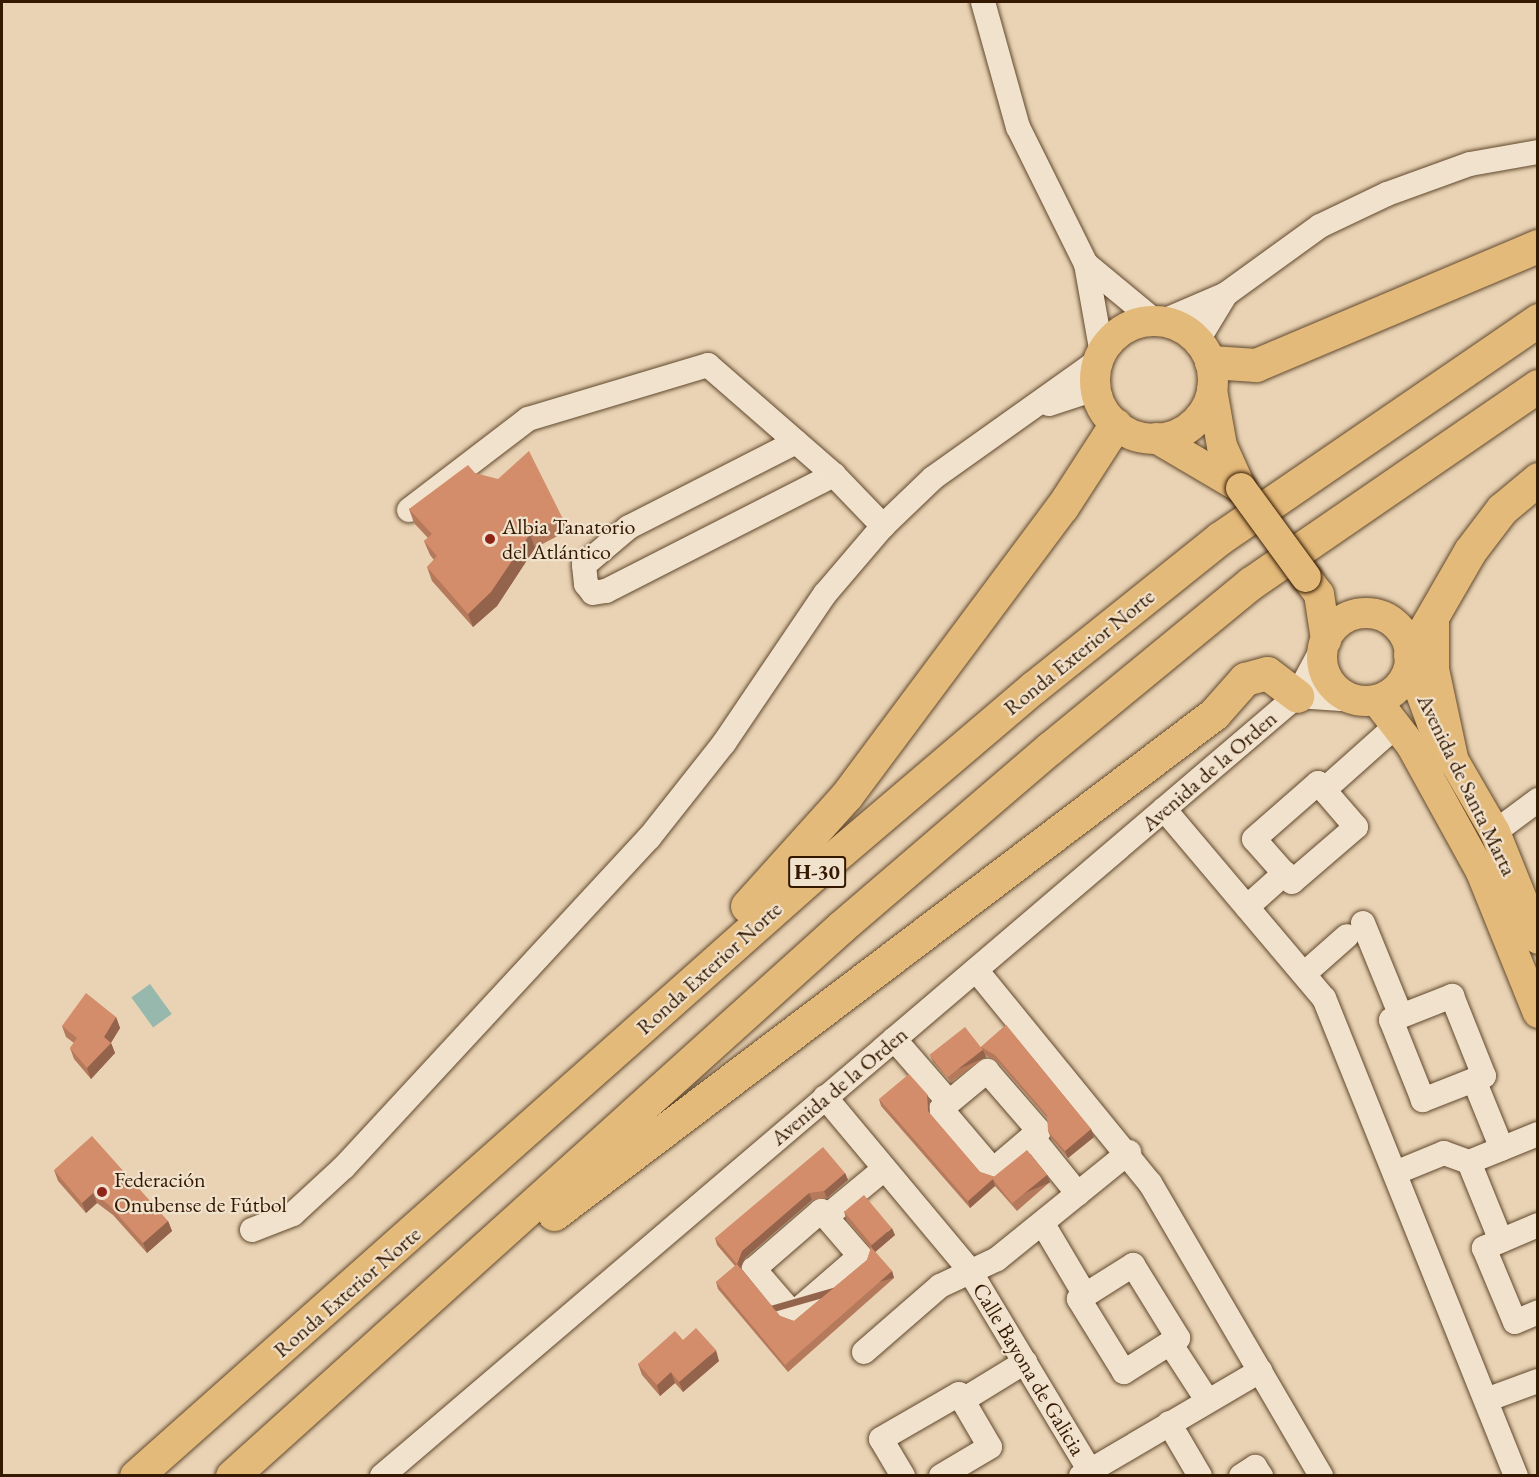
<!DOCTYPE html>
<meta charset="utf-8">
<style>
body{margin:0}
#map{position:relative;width:1539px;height:1477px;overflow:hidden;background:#e9d3b4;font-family:"EB Garamond",serif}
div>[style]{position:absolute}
.water>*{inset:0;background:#97b8ad;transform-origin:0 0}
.roads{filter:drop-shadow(0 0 2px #61482d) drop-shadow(0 0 2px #61482d)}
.minor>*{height:24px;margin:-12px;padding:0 12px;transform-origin:12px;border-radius:12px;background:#f1e2ce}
.major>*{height:30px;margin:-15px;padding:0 15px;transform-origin:15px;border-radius:15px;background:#e4ba7a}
.major>.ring{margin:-15px;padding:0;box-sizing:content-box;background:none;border:30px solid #e4ba7a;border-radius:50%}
.highway>*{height:33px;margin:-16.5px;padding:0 16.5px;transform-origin:16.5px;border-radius:16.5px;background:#e4ba7a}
.bridges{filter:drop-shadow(0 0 2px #341900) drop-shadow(0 0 2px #341900)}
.major-bridge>*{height:30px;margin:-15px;padding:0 15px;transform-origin:15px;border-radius:15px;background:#e4ba7a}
.wall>*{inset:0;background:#b5795c}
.shaded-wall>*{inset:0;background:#94634b;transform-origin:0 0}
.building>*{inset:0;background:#d38d6b;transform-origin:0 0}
.dots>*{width:16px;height:16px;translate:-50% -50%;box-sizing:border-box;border:3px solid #f1e2ce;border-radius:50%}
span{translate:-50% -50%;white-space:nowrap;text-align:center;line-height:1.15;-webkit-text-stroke:4.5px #f1e2ce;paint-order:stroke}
.shield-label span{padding:2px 4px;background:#f1e2ce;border:2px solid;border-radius:4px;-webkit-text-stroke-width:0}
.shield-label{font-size:21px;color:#341900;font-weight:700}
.poi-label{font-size:22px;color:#341900}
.left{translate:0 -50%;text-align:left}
.street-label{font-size:22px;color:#341900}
.frame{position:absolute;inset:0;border:3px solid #341900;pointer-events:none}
</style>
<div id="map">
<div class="water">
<i style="left:150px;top:984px;width:37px;height:23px;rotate:54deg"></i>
</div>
<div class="roads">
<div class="minor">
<i style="left:983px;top:2px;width:130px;rotate:74.4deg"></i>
<i style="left:1018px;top:127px;width:153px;rotate:63.6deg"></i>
<i style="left:1086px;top:264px;width:91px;rotate:79.9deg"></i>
<i style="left:1086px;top:264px;width:89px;rotate:39.6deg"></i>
<i style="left:1161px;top:322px;width:71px;rotate:-23.3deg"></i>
<i style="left:1226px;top:294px;width:116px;rotate:-35.9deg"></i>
<i style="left:1320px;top:226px;width:74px;rotate:-25.5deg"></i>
<i style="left:1387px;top:194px;width:88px;rotate:-19.9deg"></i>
<i style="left:1470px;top:164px;width:69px;rotate:-10deg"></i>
<i style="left:1198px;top:340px;width:54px;rotate:-58.7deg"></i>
<i style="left:1049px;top:404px;width:48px;rotate:-18.1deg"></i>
<i style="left:796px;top:442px;width:187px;rotate:153deg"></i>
<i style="left:629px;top:527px;width:59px;rotate:139.8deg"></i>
<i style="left:584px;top:565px;width:19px;rotate:84deg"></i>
<i style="left:586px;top:584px;width:11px;rotate:52deg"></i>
<i style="left:593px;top:593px;width:13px;rotate:-9deg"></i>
<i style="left:606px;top:591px;width:256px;rotate:-27deg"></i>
<i style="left:409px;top:510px;width:150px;rotate:-37.4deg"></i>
<i style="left:528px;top:419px;width:188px;rotate:-16.7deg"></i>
<i style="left:708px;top:365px;width:167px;rotate:41.1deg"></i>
<i style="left:834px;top:475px;width:71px;rotate:46.1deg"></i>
<i style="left:1297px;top:696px;width:59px;rotate:3.9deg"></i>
<i style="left:1318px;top:783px;width:58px;rotate:49.2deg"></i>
<i style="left:1356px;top:827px;width:84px;rotate:139.3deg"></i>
<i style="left:1292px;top:882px;width:57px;rotate:-131.5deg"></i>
<i style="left:1254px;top:839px;width:85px;rotate:-41.2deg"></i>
<i style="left:1324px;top:790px;width:98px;rotate:-41.7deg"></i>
<i style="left:1164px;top:809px;width:248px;rotate:49.8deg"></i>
<i style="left:1324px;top:998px;width:515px;rotate:68.12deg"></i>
<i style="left:1495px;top:832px;width:54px;rotate:-36.7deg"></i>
<i style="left:1247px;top:907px;width:51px;rotate:-41.8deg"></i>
<i style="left:1363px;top:923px;width:100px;rotate:67.8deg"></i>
<i style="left:976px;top:970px;width:275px;rotate:50.8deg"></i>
<i style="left:1150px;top:1183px;width:339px;rotate:59.7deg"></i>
<i style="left:1304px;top:974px;width:57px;rotate:-41.5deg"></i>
<i style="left:1452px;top:996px;width:86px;rotate:68.2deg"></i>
<i style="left:1484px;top:1076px;width:66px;rotate:158.5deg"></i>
<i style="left:1423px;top:1100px;width:86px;rotate:-111.8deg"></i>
<i style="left:1391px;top:1020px;width:66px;rotate:-21.5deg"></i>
<i style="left:894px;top:1039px;width:84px;rotate:48.9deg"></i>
<i style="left:987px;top:1071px;width:79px;rotate:49.1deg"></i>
<i style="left:1039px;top:1131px;width:60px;rotate:139.7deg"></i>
<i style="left:993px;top:1170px;width:80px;rotate:-130.4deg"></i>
<i style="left:941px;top:1109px;width:60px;rotate:-39.6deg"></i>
<i style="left:1474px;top:1080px;width:74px;rotate:67.9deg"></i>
<i style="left:825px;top:1097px;width:223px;rotate:50.1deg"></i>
<i style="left:968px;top:1268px;width:243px;rotate:59deg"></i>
<i style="left:1032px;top:1137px;width:73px;rotate:51.1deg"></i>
<i style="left:1469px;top:1162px;width:85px;rotate:67.9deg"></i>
<i style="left:1469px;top:1162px;width:74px;rotate:-22.1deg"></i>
<i style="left:1395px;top:1173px;width:53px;rotate:-22.2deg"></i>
<i style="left:1444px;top:1153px;width:27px;rotate:20deg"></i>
<i style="left:821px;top:1211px;width:60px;rotate:49.1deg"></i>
<i style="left:860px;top:1256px;width:89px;rotate:139.1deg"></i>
<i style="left:793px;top:1314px;width:60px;rotate:-130.9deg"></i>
<i style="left:754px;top:1269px;width:89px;rotate:-40.9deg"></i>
<i style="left:826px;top:1217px;width:75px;rotate:-39.6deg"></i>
<i style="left:1043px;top:1224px;width:82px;rotate:59.4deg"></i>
<i style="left:1538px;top:1225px;width:59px;rotate:156.9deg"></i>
<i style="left:1484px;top:1248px;width:80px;rotate:67.3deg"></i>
<i style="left:1515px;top:1322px;width:25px;rotate:-23deg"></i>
<i style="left:252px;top:1230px;width:44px;rotate:-21.3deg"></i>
<i style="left:293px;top:1214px;width:69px;rotate:-42.7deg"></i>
<i style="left:344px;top:1167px;width:449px;rotate:-47.2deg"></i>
<i style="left:649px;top:838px;width:121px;rotate:-51.7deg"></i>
<i style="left:724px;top:743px;width:180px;rotate:-55.9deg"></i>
<i style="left:825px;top:594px;width:89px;rotate:-49.5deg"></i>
<i style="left:883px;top:526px;width:69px;rotate:-43.8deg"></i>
<i style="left:933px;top:478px;width:204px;rotate:-35.4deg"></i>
<i style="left:1133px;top:1265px;width:86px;rotate:58.3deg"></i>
<i style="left:1178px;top:1338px;width:64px;rotate:147.8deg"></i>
<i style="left:1124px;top:1372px;width:86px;rotate:-121.7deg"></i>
<i style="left:1079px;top:1299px;width:64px;rotate:-32.2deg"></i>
<i style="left:1170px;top:1343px;width:68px;rotate:57deg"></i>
<i style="left:864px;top:1352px;width:101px;rotate:-41deg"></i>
<i style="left:940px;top:1286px;width:63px;rotate:-25.3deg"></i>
<i style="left:997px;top:1259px;width:170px;rotate:-39deg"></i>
<i style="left:963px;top:1400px;width:73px;rotate:-31.5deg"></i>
<i style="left:1486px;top:1400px;width:55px;rotate:-20.1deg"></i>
<i style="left:1169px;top:1423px;width:61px;rotate:59.7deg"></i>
<i style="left:382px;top:1476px;width:1202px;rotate:-40.45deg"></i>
<i style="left:1297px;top:696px;width:55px;rotate:-62deg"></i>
<i style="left:903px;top:1476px;width:43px;rotate:-120.7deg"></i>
<i style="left:881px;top:1439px;width:90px;rotate:-30deg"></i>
<i style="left:959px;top:1394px;width:61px;rotate:59.7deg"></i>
<i style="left:990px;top:1447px;width:57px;rotate:149.4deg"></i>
<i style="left:1081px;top:1476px;width:208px;rotate:-30.4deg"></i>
<i style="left:1241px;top:1476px;width:17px;rotate:-33deg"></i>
<i style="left:1255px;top:1467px;width:11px;rotate:56deg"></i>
</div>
<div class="major">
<i class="ring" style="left:1095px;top:321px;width:88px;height:88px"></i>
<i style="left:1212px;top:390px;width:57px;rotate:79.9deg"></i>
<i style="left:1222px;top:446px;width:46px;rotate:65.7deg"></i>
<i style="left:1156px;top:438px;width:99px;rotate:30.5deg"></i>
<i style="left:1306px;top:577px;width:21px;rotate:53deg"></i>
<i style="left:1319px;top:594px;width:47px;rotate:81.3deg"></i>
<i class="ring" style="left:1322px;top:613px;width:58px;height:58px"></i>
<i style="left:1410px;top:664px;width:63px;rotate:69.6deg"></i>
<i style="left:1432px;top:723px;width:126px;rotate:60deg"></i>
<i style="left:1495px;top:832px;width:115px;rotate:68.1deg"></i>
<i style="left:1376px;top:700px;width:57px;rotate:52.1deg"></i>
<i style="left:1411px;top:745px;width:145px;rotate:61.1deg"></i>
<i style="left:1481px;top:872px;width:152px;rotate:68deg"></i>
</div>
<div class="highway">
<i style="left:1211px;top:362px;width:45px;rotate:3.8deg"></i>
<i style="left:1256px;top:365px;width:306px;rotate:-22.9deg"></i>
<i style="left:1432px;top:618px;width:51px;rotate:90deg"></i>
<i style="left:1432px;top:669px;width:91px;rotate:77.9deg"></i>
<i style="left:1410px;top:655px;width:120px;rotate:-60deg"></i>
<i style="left:1470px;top:551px;width:53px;rotate:-52.7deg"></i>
<i style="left:1502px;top:509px;width:47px;rotate:-39.8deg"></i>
<i style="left:747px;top:906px;width:149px;rotate:-48deg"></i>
<i style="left:847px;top:795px;width:359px;rotate:-53.3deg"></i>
<i style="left:1062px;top:507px;width:98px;rotate:-57.1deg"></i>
<i style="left:554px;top:1214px;width:828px;rotate:-37.15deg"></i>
<i style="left:1214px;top:714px;width:47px;rotate:-48.5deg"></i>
<i style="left:1245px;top:679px;width:23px;rotate:-15deg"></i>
<i style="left:1267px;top:673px;width:38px;rotate:37deg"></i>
<i style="left:136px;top:1476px;width:905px;rotate:-41.6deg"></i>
<i style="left:813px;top:875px;width:290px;rotate:-40.4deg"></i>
<i style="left:1034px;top:687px;width:238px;rotate:-38.7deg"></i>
<i style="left:1220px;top:538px;width:386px;rotate:-34.4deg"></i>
<i style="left:232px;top:1476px;width:820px;rotate:-42.03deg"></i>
<i style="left:841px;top:927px;width:275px;rotate:-40.6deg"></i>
<i style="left:1050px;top:748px;width:260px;rotate:-39.4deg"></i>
<i style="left:1251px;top:583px;width:348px;rotate:-34.5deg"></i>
</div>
</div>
<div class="bridges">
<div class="major-bridge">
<i style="left:1241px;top:488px;width:110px;rotate:53.9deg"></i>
</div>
</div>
<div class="wall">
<i style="clip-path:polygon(475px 473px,562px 517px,567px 531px,535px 548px,497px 606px,473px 627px,432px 581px,427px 567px,434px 560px,430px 555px,424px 541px,428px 538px,414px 523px,409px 509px)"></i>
<i style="clip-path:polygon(116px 1017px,120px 1028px,111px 1043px,115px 1053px,91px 1079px,74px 1059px,70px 1048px,74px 1043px,66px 1037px,62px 1026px)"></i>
<i style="clip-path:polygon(1006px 1025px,1091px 1129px,1094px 1137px,1068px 1158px,1051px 1138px,1048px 1131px,1048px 1119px,998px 1062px,985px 1055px,986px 1057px,951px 1082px,933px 1062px,930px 1055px,981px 1047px)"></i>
<i style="clip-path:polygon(927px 1094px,929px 1101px,930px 1114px,980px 1172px,995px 1177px,1047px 1175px,1050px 1182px,1017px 1211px,995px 1186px,970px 1208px,881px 1106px,879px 1099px)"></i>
<i style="clip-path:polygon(54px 1170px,168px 1221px,172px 1231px,147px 1253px,113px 1215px,97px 1203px,86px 1213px,58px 1181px)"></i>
<i style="clip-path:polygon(845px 1173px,848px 1180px,827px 1198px,812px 1200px,745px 1258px,741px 1268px,780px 1316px,794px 1321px,867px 1260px,871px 1249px,846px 1219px,844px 1211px,895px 1235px,875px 1252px,892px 1271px,894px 1278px,788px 1372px,718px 1289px,716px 1282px,735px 1266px,717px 1245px,715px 1238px)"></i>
<i style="clip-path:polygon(683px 1340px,719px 1361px,683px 1392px,675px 1383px,660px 1396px,642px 1375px,638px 1364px)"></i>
</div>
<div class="shaded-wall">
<i style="clip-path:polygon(530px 534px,535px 548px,497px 606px,473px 627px,468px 614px)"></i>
<i style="clip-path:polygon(116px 1017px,120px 1028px,110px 1044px,111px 1043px,115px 1053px,91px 1079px,87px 1068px,104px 1037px)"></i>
<i style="left:983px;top:1050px;width:8px;height:43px;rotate:67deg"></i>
<i style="clip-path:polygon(927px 1094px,929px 1101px,930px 1118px,928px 1111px)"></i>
<i style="clip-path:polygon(1091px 1129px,1094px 1137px,1068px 1158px,1065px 1151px)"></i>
<i style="clip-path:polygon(845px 1173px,848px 1180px,827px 1198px,824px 1191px)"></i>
<i style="left:1047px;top:1175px;width:8px;height:44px;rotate:67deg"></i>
<i style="clip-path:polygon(993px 1179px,995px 1186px,970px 1208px,968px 1201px)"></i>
<i style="clip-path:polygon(93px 1193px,97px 1203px,86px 1213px,82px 1203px)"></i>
<i style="clip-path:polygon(809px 1193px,812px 1200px,745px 1258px,739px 1271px,737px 1264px,742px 1251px)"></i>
<i style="clip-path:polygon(168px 1221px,172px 1231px,147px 1253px,143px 1243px)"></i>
<i style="clip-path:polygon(892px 1228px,895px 1235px,874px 1253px,871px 1246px)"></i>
<i style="left:892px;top:1271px;width:7px;height:142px;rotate:74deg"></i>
<i style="clip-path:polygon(716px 1350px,719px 1361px,683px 1392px,679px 1382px)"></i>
<i style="clip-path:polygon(671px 1372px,675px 1383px,660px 1396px,657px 1385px)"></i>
</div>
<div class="building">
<i style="clip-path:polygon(529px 451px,562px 517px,530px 534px,491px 592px,468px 614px,427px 567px,437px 556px,424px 541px,432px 534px,409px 509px,468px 465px,475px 473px,498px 479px)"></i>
<i style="clip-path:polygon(86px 993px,116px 1017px,104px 1037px,111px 1043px,87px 1068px,70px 1048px,77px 1038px,62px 1026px)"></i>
<i style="clip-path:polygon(1006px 1025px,1091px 1129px,1065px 1151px,1048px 1131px,1047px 1115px,995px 1055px,981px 1047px)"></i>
<i style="left:965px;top:1027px;width:29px;height:45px;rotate:52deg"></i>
<i style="clip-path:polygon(909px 1074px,927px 1094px,928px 1111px,980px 1172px,995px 1177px,968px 1201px,879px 1099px)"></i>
<i style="clip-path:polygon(92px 1136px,168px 1221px,143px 1243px,109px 1205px,93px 1193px,82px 1203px,54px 1170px)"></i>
<i style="clip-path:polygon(823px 1147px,845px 1173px,824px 1191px,809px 1193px,742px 1251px,737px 1264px,715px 1238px)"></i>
<i style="left:1027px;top:1150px;width:32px;height:45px;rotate:51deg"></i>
<i style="left:864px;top:1195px;width:43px;height:26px;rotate:50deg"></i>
<i style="clip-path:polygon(871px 1247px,892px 1271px,785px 1365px,716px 1282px,737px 1264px,780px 1316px,794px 1321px,867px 1260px)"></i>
<i style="clip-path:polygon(696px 1328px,716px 1350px,679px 1382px,671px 1372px,657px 1385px,638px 1364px,675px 1331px,683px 1340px)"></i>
</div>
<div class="dots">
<i style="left:490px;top:539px;background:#8f2418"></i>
<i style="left:102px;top:1192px;background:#8f2418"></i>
</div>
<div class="shield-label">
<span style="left:817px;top:872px">H-30</span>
</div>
<div class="poi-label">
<span class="left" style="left:502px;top:539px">Albia Tanatorio<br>del Atlántico</span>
<span class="left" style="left:114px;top:1192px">Federación<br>Onubense de Fútbol</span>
</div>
<div class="street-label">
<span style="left:1079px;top:652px;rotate:-39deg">Ronda Exterior Norte</span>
<span style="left:1209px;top:771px;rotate:-41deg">Avenida de la Orden</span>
<span style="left:1467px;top:785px;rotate:64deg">Avenida de Santa Marta</span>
<span style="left:709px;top:968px;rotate:-42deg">Ronda Exterior Norte</span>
<span style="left:839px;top:1086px;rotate:-40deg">Avenida de la Orden</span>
<span style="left:347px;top:1292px;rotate:-41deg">Ronda Exterior Norte</span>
<span style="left:1029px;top:1369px;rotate:59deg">Calle Bayona de Galicia</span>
</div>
<div class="frame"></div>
</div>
